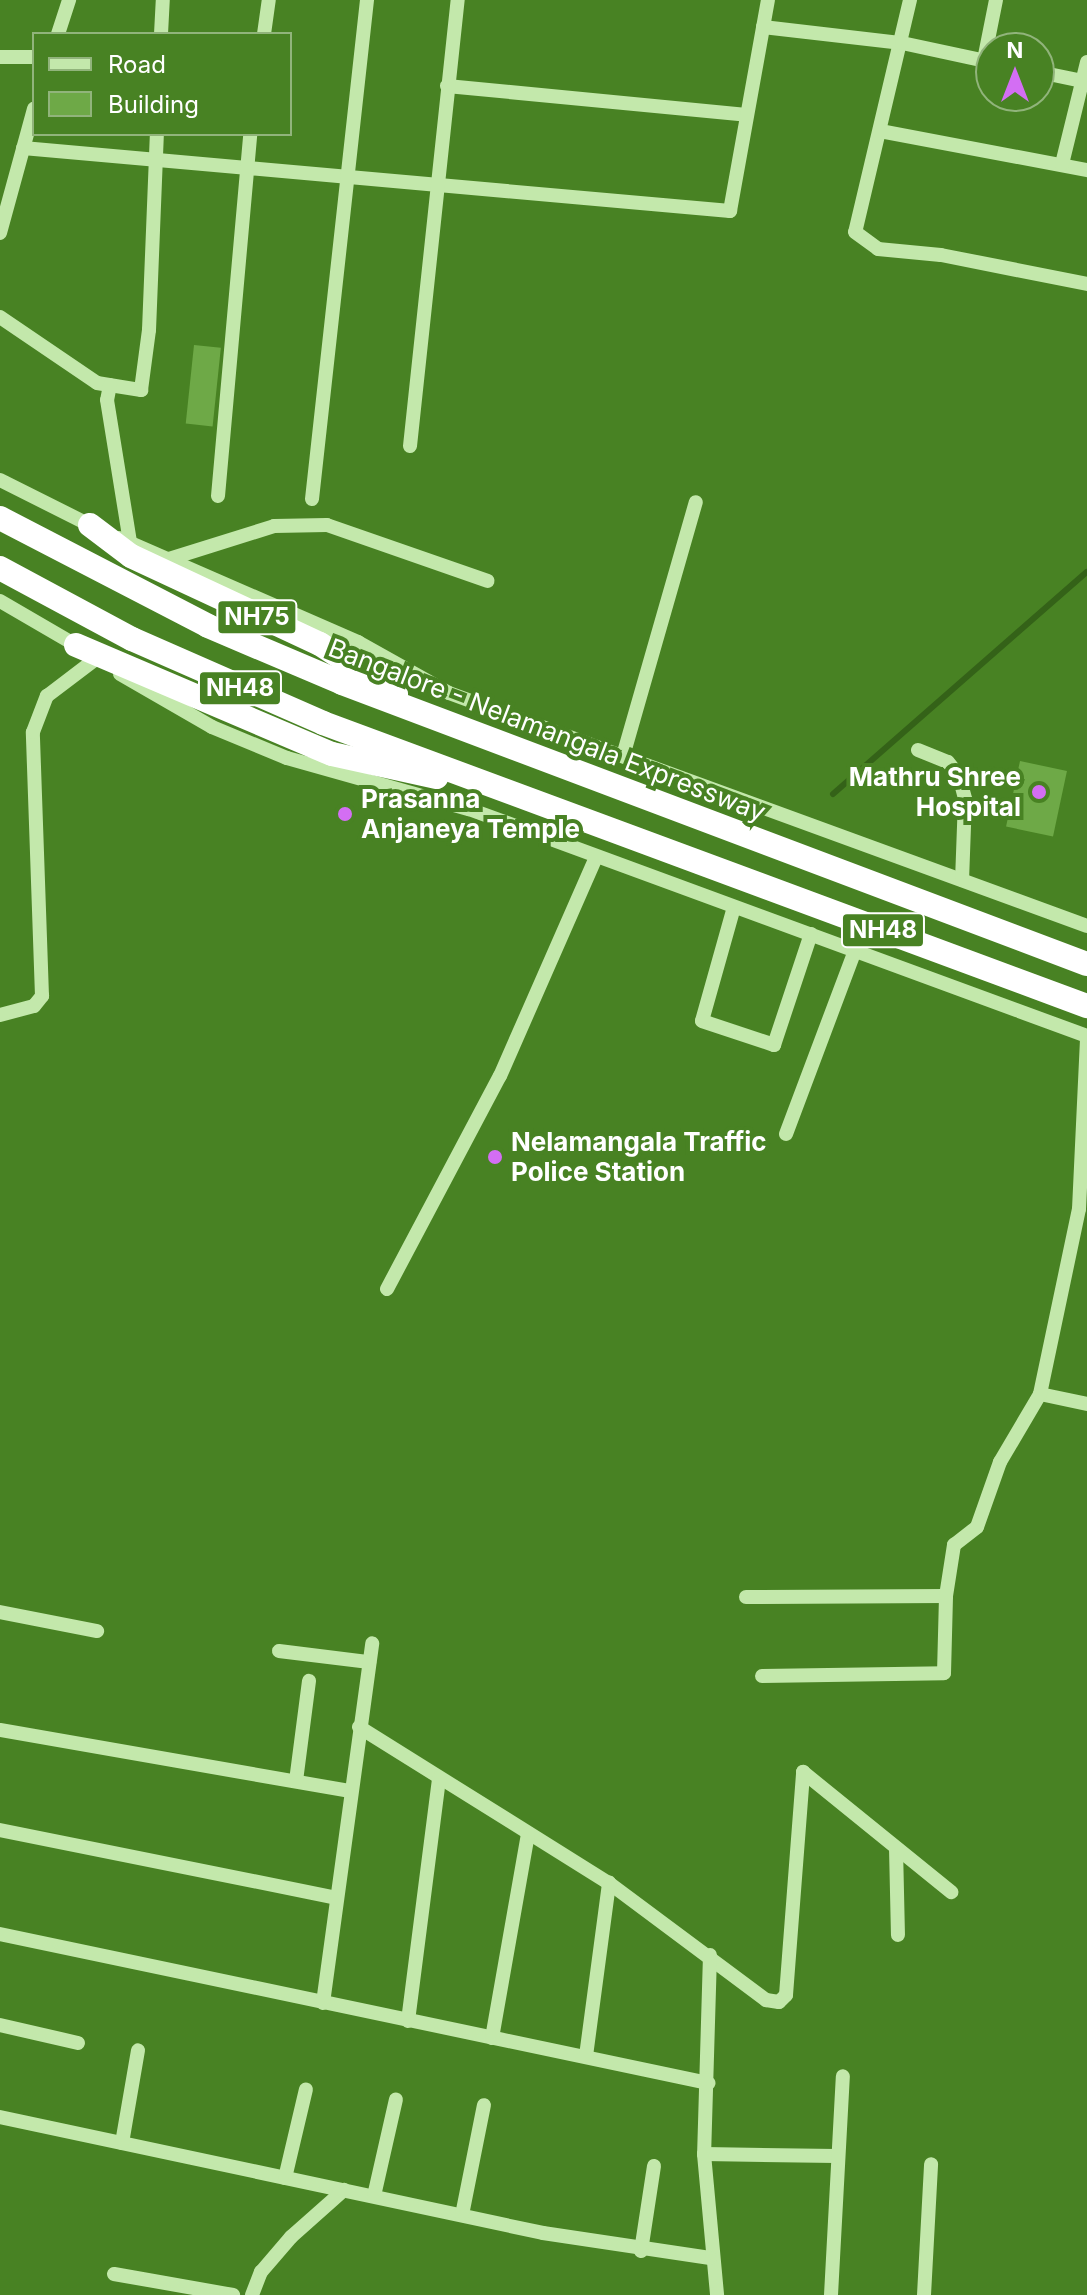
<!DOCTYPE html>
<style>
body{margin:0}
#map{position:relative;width:1087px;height:2295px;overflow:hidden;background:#488223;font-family:Inter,sans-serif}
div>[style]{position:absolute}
.stream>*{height:6px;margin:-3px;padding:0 3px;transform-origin:3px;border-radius:3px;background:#346218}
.building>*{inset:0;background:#6ea947;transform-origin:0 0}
.minor>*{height:14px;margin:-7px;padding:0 7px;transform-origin:7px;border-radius:7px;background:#c3e8ab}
.highway>*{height:24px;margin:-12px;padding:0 12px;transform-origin:12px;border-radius:12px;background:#fff}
.dots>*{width:22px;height:22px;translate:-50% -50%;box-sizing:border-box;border:4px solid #488223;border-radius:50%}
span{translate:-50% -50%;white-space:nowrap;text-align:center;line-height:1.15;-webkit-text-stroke:8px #488223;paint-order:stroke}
.shield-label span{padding:2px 6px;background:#488223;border:2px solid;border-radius:6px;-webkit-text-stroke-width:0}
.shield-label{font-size:24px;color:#fff;font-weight:700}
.street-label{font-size:26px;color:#fff}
.poi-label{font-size:26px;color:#fff;font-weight:700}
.right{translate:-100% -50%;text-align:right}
.left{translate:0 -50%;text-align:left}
.legend{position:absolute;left:32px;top:32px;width:260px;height:104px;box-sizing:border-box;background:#488223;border:2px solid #91b47b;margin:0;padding:10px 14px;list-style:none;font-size:24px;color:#fff}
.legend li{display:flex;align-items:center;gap:16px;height:40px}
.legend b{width:40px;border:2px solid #91b47b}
.north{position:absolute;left:975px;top:32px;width:80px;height:80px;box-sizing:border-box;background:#488223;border:2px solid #91b47b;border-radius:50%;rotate:0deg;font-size:22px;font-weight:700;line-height:32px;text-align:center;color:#fff}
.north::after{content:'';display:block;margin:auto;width:28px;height:36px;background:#d36ef3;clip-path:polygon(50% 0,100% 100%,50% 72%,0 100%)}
</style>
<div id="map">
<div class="stream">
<i style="left:833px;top:794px;width:337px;rotate:-41.2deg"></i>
</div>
<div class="building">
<i style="left:194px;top:345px;width:27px;height:79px;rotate:6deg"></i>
<i style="left:1020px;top:761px;width:48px;height:67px;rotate:12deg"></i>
</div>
<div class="minor">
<i style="left:910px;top:0;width:238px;rotate:103.3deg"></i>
<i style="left:855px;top:232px;width:29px;rotate:36deg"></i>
<i style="left:878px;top:249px;width:63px;rotate:5.4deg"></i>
<i style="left:941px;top:255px;width:149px;rotate:11.2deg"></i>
<i style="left:763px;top:27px;width:140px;rotate:6.6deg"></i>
<i style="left:902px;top:43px;width:91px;rotate:12.1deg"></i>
<i style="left:58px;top:34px;width:36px;rotate:-72deg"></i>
<i style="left:161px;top:34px;width:34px;rotate:-87deg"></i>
<i style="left:264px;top:34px;width:34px;rotate:-82deg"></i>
<i style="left:0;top:57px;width:34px"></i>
<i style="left:984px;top:60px;width:61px;rotate:-78.7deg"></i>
<i style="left:1039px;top:72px;width:45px;rotate:11.6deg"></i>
<i style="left:447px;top:86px;width:301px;rotate:5.5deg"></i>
<i style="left:880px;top:131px;width:211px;rotate:10.7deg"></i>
<i style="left:23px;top:148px;width:710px;rotate:5.09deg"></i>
<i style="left:730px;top:211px;width:214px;rotate:-79.8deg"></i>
<i style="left:1062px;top:164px;width:105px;rotate:-76.2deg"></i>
<i style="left:0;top:233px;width:129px;rotate:-74.7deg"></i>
<i style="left:0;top:317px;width:117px;rotate:34.2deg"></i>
<i style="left:97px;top:383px;width:45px;rotate:9deg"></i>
<i style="left:141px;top:390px;width:61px;rotate:-82.4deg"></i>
<i style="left:149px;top:330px;width:196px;rotate:-87.7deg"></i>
<i style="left:110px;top:385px;width:15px;rotate:101deg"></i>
<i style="left:107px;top:400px;width:144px;rotate:80.8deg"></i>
<i style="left:410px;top:446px;width:449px;rotate:-83.9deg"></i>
<i style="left:0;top:480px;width:107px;rotate:26.6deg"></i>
<i style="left:218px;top:496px;width:363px;rotate:-84.9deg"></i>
<i style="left:312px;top:499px;width:502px;rotate:-83.71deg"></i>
<i style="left:119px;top:538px;width:261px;rotate:23.5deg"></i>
<i style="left:358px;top:642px;width:104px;rotate:29.3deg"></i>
<i style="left:449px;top:693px;width:679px;rotate:20.06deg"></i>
<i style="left:169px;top:559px;width:110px;rotate:-17.4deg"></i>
<i style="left:274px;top:526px;width:53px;rotate:-1.1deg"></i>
<i style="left:327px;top:525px;width:170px;rotate:19.2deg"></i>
<i style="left:0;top:601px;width:91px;rotate:30.2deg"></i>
<i style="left:120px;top:674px;width:106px;rotate:29.9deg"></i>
<i style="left:212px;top:727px;width:81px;rotate:22.5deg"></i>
<i style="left:287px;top:758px;width:189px;rotate:15.7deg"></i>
<i style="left:469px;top:809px;width:658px;rotate:20.17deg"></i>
<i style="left:918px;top:750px;width:32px;rotate:22deg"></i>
<i style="left:948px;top:762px;width:18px;rotate:52deg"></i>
<i style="left:959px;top:776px;width:24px;rotate:75deg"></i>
<i style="left:965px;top:799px;width:81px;rotate:92.1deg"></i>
<i style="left:623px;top:756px;width:264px;rotate:-74deg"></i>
<i style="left:734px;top:907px;width:118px;rotate:105.7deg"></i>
<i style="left:702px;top:1021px;width:76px;rotate:18.4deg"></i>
<i style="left:774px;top:1045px;width:117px;rotate:-71.6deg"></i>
<i style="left:0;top:1015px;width:35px;rotate:-15deg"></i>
<i style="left:34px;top:1006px;width:13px;rotate:-51deg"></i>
<i style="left:42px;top:996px;width:264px;rotate:-92deg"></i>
<i style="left:33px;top:732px;width:39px;rotate:-69deg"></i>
<i style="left:47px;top:696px;width:63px;rotate:-37.2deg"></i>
<i style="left:786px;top:1134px;width:197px;rotate:-69.4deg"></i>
<i style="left:387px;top:1289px;width:241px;rotate:-62.1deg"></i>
<i style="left:500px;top:1076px;width:239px;rotate:-66.3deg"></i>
<i style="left:1040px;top:1394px;width:48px;rotate:12deg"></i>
<i style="left:746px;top:1597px;width:200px;rotate:-0.3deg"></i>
<i style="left:946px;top:1596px;width:52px;rotate:-81.1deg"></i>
<i style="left:954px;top:1545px;width:29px;rotate:-38deg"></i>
<i style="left:977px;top:1527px;width:69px;rotate:-70.5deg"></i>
<i style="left:1000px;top:1462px;width:79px;rotate:-59.5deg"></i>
<i style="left:1040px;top:1394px;width:189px;rotate:-78.1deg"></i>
<i style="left:1079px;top:1209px;width:171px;rotate:-87.3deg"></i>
<i style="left:0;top:1612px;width:99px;rotate:11.1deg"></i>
<i style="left:279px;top:1651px;width:91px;rotate:7deg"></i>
<i style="left:762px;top:1676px;width:182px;rotate:-0.9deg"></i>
<i style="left:944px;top:1673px;width:77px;rotate:-88.5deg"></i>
<i style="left:359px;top:1727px;width:295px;rotate:32deg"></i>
<i style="left:609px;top:1883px;width:196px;rotate:36.7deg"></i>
<i style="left:766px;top:2000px;width:13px;rotate:9deg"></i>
<i style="left:779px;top:2002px;width:10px;rotate:-45deg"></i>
<i style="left:786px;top:1995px;width:224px;rotate:-85.6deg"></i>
<i style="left:803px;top:1772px;width:191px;rotate:39deg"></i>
<i style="left:0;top:1730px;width:356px;rotate:9.9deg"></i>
<i style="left:296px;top:1781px;width:101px;rotate:-82.6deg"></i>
<i style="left:0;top:1830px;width:343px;rotate:11.4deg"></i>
<i style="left:896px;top:1848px;width:87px;rotate:88.7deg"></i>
<i style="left:0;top:1934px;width:724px;rotate:11.88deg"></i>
<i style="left:710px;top:1955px;width:199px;rotate:91.7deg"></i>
<i style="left:704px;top:2154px;width:142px;rotate:84.7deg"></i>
<i style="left:323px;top:2003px;width:363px;rotate:-82.2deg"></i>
<i style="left:408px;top:2021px;width:245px;rotate:-82.7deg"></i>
<i style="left:0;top:2025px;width:80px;rotate:13deg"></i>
<i style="left:492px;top:2038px;width:208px;rotate:-80deg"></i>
<i style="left:586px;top:2056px;width:175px;rotate:-82.4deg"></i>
<i style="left:0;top:2117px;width:555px;rotate:12.06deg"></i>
<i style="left:543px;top:2233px;width:169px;rotate:8.5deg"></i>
<i style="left:122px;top:2143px;width:94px;rotate:-80.2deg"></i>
<i style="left:704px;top:2154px;width:132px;rotate:0.9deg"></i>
<i style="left:285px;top:2178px;width:91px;rotate:-76.7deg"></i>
<i style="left:374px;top:2196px;width:99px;rotate:-77.2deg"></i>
<i style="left:462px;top:2215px;width:112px;rotate:-78.7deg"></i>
<i style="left:641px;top:2251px;width:86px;rotate:-81.3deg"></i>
<i style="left:114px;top:2274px;width:121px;rotate:10deg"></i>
<i style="left:252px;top:2295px;width:25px;rotate:-69deg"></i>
<i style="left:261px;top:2272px;width:46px;rotate:-49.4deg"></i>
<i style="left:291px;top:2237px;width:71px;rotate:-41.6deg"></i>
<i style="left:831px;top:2295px;width:219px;rotate:-86.9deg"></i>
<i style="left:924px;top:2295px;width:131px;rotate:-86.9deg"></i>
</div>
<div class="highway">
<i style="left:0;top:518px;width:234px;rotate:27.4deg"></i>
<i style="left:208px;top:626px;width:146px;rotate:23deg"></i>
<i style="left:342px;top:683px;width:796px;rotate:20.67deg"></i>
<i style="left:90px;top:525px;width:51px;rotate:37.1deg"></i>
<i style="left:131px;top:556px;width:208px;rotate:25deg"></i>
<i style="left:320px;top:644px;width:91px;rotate:33.3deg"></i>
<i style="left:0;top:568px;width:150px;rotate:28.3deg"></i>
<i style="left:132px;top:639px;width:209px;rotate:23.7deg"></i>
<i style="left:323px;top:723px;width:815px;rotate:20.33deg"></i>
<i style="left:76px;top:645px;width:278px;rotate:23.1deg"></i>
<i style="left:332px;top:754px;width:107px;rotate:12.5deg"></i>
</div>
<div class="dots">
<i style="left:1039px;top:792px;background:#d36ef3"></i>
<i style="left:345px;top:814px;background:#d36ef3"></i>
<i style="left:495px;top:1157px;background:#d36ef3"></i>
</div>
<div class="shield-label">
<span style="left:257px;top:617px">NH75</span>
<span style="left:240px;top:688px">NH48</span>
<span style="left:883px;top:930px">NH48</span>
</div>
<div class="street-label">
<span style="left:547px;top:730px;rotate:21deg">Bangalore - Nelamangala Expressway</span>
</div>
<div class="poi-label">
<span class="right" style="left:1021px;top:792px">Mathru Shree<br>Hospital</span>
<span class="left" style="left:361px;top:814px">Prasanna<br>Anjaneya Temple</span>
<span class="left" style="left:511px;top:1157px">Nelamangala Traffic<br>Police Station</span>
</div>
<ul class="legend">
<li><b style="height:10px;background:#c3e8ab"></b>Road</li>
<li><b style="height:22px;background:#6ea947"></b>Building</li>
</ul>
<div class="north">N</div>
</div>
